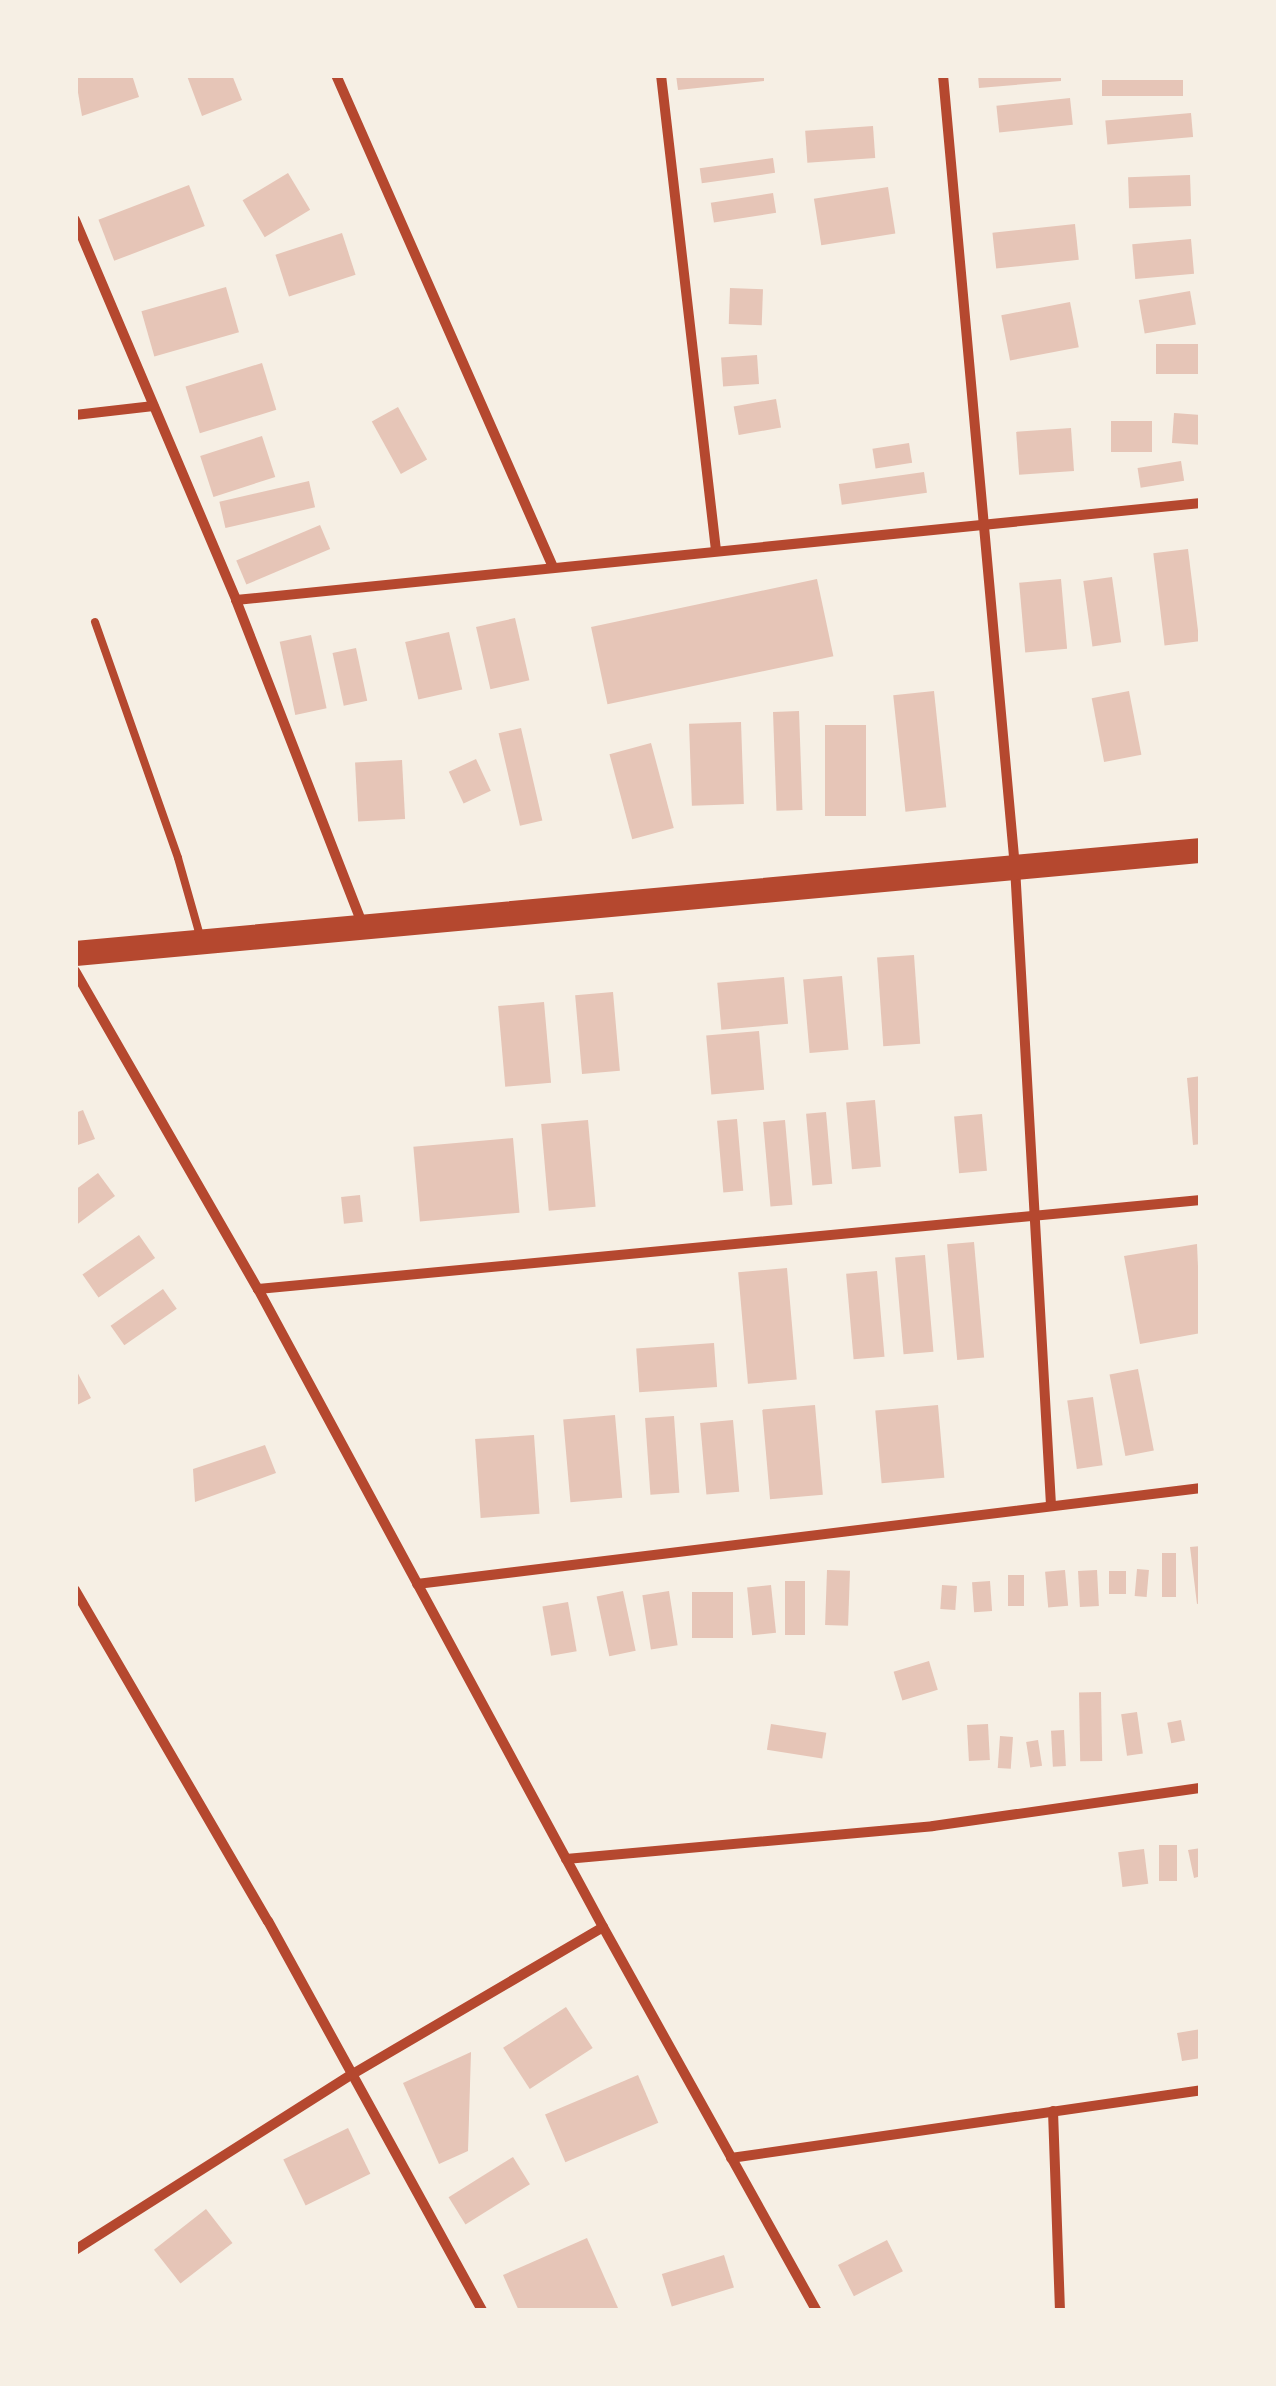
<!DOCTYPE html>
<style>
body{margin:0}
#map{position:relative;width:1276px;height:2386px;overflow:hidden;background:#f6efe4;font-family:Arial,sans-serif}
div>[style]{position:absolute}
.building>*{inset:0;background:#e6c5b7;transform-origin:0 0}
.service>*{height:8px;margin:-4px;padding:0 4px;transform-origin:4px;border-radius:4px;background:#b5482f}
.minor>*{height:10px;margin:-5px;padding:0 5px;transform-origin:5px;border-radius:5px;background:#b5482f}
.primary>*{height:25px;margin:-12.5px;padding:0 12.5px;transform-origin:12.5px;border-radius:12.5px;background:#b5482f}
span{translate:-50% -50%;white-space:nowrap;text-align:center;line-height:1.15;-webkit-text-stroke:8px #f6efe4;paint-order:stroke}
.frame{position:absolute;inset:0;border:78px solid #f6efe4;pointer-events:none}
</style>
<div id="map">
<div class="building">
<i style="clip-path:polygon(75px 75px,132px 75px,139px 97px,82px 116px)"></i>
<i style="clip-path:polygon(232px 75px,242px 100px,202px 116px,187px 76px)"></i>
<i style="clip-path:polygon(676px 75px,764px 75px,764px 81px,678px 90px)"></i>
<i style="clip-path:polygon(978px 75px,1061px 75px,1061px 81px,979px 88px)"></i>
<i style="left:1183px;top:80px;width:16px;height:81px;rotate:90deg"></i>
<i style="left:1070px;top:98px;width:27px;height:74px;rotate:84deg"></i>
<i style="left:1191px;top:113px;width:24px;height:86px;rotate:85deg"></i>
<i style="left:873px;top:126px;width:32px;height:68px;rotate:86deg"></i>
<i style="left:773px;top:158px;width:15px;height:74px;rotate:82deg"></i>
<i style="left:288px;top:173px;width:43px;height:53px;rotate:59deg"></i>
<i style="left:1190px;top:175px;width:31px;height:62px;rotate:88deg"></i>
<i style="left:189px;top:185px;width:44px;height:97px;rotate:69deg"></i>
<i style="left:888px;top:187px;width:47px;height:75px;rotate:81deg"></i>
<i style="left:773px;top:193px;width:20px;height:63px;rotate:81deg"></i>
<i style="left:1075px;top:224px;width:36px;height:83px;rotate:84deg"></i>
<i style="left:342px;top:233px;width:44px;height:70px;rotate:72deg"></i>
<i style="left:1191px;top:239px;width:35px;height:59px;rotate:85deg"></i>
<i style="left:226px;top:287px;width:47px;height:88px;rotate:74deg"></i>
<i style="left:730px;top:288px;width:33px;height:36px;rotate:2deg"></i>
<i style="left:1190px;top:291px;width:34px;height:52px;rotate:80deg"></i>
<i style="left:1070px;top:302px;width:46px;height:70px;rotate:79deg"></i>
<i style="left:1201px;top:344px;width:30px;height:45px;rotate:90deg"></i>
<i style="left:757px;top:355px;width:29px;height:36px;rotate:86deg"></i>
<i style="left:262px;top:363px;width:49px;height:80px;rotate:73deg"></i>
<i style="left:776px;top:399px;width:29px;height:43px;rotate:80deg"></i>
<i style="left:398px;top:407px;width:60px;height:30px;rotate:61deg"></i>
<i style="left:1174px;top:413px;width:27px;height:30px;rotate:4deg"></i>
<i style="left:1111px;top:421px;width:41px;height:31px"></i>
<i style="left:1071px;top:428px;width:43px;height:55px;rotate:86deg"></i>
<i style="left:262px;top:436px;width:43px;height:65px;rotate:72deg"></i>
<i style="left:909px;top:443px;width:20px;height:37px;rotate:81deg"></i>
<i style="left:1181px;top:461px;width:20px;height:44px;rotate:81deg"></i>
<i style="left:924px;top:472px;width:21px;height:86px;rotate:82deg"></i>
<i style="left:309px;top:481px;width:27px;height:92px;rotate:77deg"></i>
<i style="left:320px;top:525px;width:26px;height:91px;rotate:67deg"></i>
<i style="left:1188px;top:549px;width:93px;height:35px;rotate:83deg"></i>
<i style="left:1112px;top:577px;width:66px;height:29px;rotate:82deg"></i>
<i style="left:817px;top:579px;width:79px;height:231px;rotate:78deg"></i>
<i style="left:1061px;top:579px;width:70px;height:42px;rotate:85deg"></i>
<i style="left:515px;top:618px;width:64px;height:40px;rotate:77deg"></i>
<i style="left:449px;top:632px;width:59px;height:45px;rotate:77deg"></i>
<i style="left:311px;top:635px;width:75px;height:32px;rotate:78deg"></i>
<i style="left:356px;top:648px;width:54px;height:24px;rotate:78deg"></i>
<i style="left:934px;top:691px;width:117px;height:41px;rotate:84deg"></i>
<i style="left:1129px;top:691px;width:65px;height:38px;rotate:79deg"></i>
<i style="left:799px;top:711px;width:99px;height:26px;rotate:88deg"></i>
<i style="left:741px;top:722px;width:82px;height:52px;rotate:88deg"></i>
<i style="left:825px;top:725px;width:41px;height:91px"></i>
<i style="left:521px;top:728px;width:95px;height:23px;rotate:77deg"></i>
<i style="left:651px;top:743px;width:88px;height:43px;rotate:75deg"></i>
<i style="left:476px;top:759px;width:35px;height:30px;rotate:65deg"></i>
<i style="left:402px;top:760px;width:59px;height:47px;rotate:87deg"></i>
<i style="left:914px;top:955px;width:89px;height:37px;rotate:86deg"></i>
<i style="left:842px;top:976px;width:74px;height:39px;rotate:85deg"></i>
<i style="left:784px;top:977px;width:47px;height:67px;rotate:85deg"></i>
<i style="left:613px;top:992px;width:79px;height:38px;rotate:85deg"></i>
<i style="left:544px;top:1002px;width:81px;height:46px;rotate:85deg"></i>
<i style="left:759px;top:1031px;width:59px;height:53px;rotate:85deg"></i>
<i style="clip-path:polygon(1201px 1076px,1201px 1144px,1193px 1145px,1187px 1078px)"></i>
<i style="left:875px;top:1100px;width:67px;height:29px;rotate:85deg"></i>
<i style="clip-path:polygon(83px 1110px,95px 1139px,75px 1146px,75px 1113px)"></i>
<i style="left:826px;top:1112px;width:72px;height:20px;rotate:85deg"></i>
<i style="left:982px;top:1114px;width:57px;height:28px;rotate:85deg"></i>
<i style="left:737px;top:1119px;width:72px;height:20px;rotate:85deg"></i>
<i style="left:588px;top:1120px;width:87px;height:47px;rotate:85deg"></i>
<i style="left:785px;top:1120px;width:85px;height:22px;rotate:85deg"></i>
<i style="left:513px;top:1138px;width:75px;height:100px;rotate:85deg"></i>
<i style="clip-path:polygon(98px 1173px,115px 1196px,75px 1226px,75px 1190px)"></i>
<i style="left:360px;top:1195px;width:27px;height:19px;rotate:84deg"></i>
<i style="left:139px;top:1235px;width:28px;height:69px;rotate:55deg"></i>
<i style="left:974px;top:1242px;width:116px;height:27px;rotate:85deg"></i>
<i style="clip-path:polygon(1197px 1244px,1201px 1333px,1140px 1344px,1124px 1256px)"></i>
<i style="left:925px;top:1255px;width:97px;height:30px;rotate:85deg"></i>
<i style="left:787px;top:1268px;width:112px;height:49px;rotate:85deg"></i>
<i style="left:877px;top:1271px;width:86px;height:31px;rotate:85deg"></i>
<i style="left:163px;top:1289px;width:24px;height:64px;rotate:55deg"></i>
<i style="left:714px;top:1343px;width:44px;height:78px;rotate:86deg"></i>
<i style="clip-path:polygon(75px 1368px,91px 1398px,75px 1406px)"></i>
<i style="left:1138px;top:1369px;width:83px;height:29px;rotate:79deg"></i>
<i style="left:1093px;top:1397px;width:69px;height:26px;rotate:82deg"></i>
<i style="left:815px;top:1405px;width:90px;height:53px;rotate:85deg"></i>
<i style="left:938px;top:1405px;width:73px;height:63px;rotate:85deg"></i>
<i style="left:615px;top:1415px;width:83px;height:52px;rotate:85deg"></i>
<i style="left:674px;top:1416px;width:77px;height:29px;rotate:86deg"></i>
<i style="left:733px;top:1420px;width:72px;height:33px;rotate:85deg"></i>
<i style="left:534px;top:1435px;width:79px;height:59px;rotate:86deg"></i>
<i style="clip-path:polygon(265px 1445px,276px 1473px,195px 1502px,193px 1469px)"></i>
<i style="clip-path:polygon(1201px 1546px,1201px 1603px,1197px 1604px,1190px 1547px)"></i>
<i style="left:1162px;top:1553px;width:14px;height:44px"></i>
<i style="left:1137px;top:1569px;width:12px;height:27px;rotate:5deg"></i>
<i style="left:827px;top:1570px;width:23px;height:55px;rotate:2deg"></i>
<i style="left:1065px;top:1570px;width:36px;height:20px;rotate:85deg"></i>
<i style="left:1097px;top:1570px;width:36px;height:19px;rotate:87deg"></i>
<i style="left:1109px;top:1571px;width:17px;height:23px"></i>
<i style="left:1008px;top:1575px;width:16px;height:31px"></i>
<i style="left:785px;top:1581px;width:20px;height:54px"></i>
<i style="left:990px;top:1581px;width:30px;height:18px;rotate:86deg"></i>
<i style="left:771px;top:1585px;width:48px;height:24px;rotate:84deg"></i>
<i style="left:942px;top:1585px;width:15px;height:24px;rotate:4deg"></i>
<i style="left:623px;top:1591px;width:61px;height:27px;rotate:78deg"></i>
<i style="left:669px;top:1591px;width:55px;height:27px;rotate:81deg"></i>
<i style="left:692px;top:1592px;width:41px;height:46px"></i>
<i style="left:568px;top:1602px;width:50px;height:26px;rotate:80deg"></i>
<i style="left:929px;top:1661px;width:30px;height:37px;rotate:73deg"></i>
<i style="left:1101px;top:1692px;width:69px;height:22px;rotate:89deg"></i>
<i style="left:1137px;top:1712px;width:42px;height:16px;rotate:82deg"></i>
<i style="left:1181px;top:1720px;width:21px;height:14px;rotate:79deg"></i>
<i style="left:771px;top:1724px;width:56px;height:26px;rotate:9deg"></i>
<i style="left:988px;top:1724px;width:36px;height:21px;rotate:87deg"></i>
<i style="left:1064px;top:1730px;width:36px;height:13px;rotate:87deg"></i>
<i style="left:1000px;top:1736px;width:13px;height:32px;rotate:4deg"></i>
<i style="left:1038px;top:1740px;width:26px;height:12px;rotate:81deg"></i>
<i style="left:1159px;top:1845px;width:18px;height:36px"></i>
<i style="clip-path:polygon(1201px 1848px,1201px 1876px,1194px 1878px,1188px 1850px)"></i>
<i style="left:1144px;top:1849px;width:35px;height:26px;rotate:83deg"></i>
<i style="left:566px;top:2007px;width:49px;height:75px;rotate:57deg"></i>
<i style="clip-path:polygon(1201px 2029px,1201px 2058px,1182px 2061px,1177px 2033px)"></i>
<i style="clip-path:polygon(471px 2052px,468px 2151px,439px 2164px,403px 2083px)"></i>
<i style="left:638px;top:2075px;width:52px;height:101px;rotate:67deg"></i>
<i style="left:348px;top:2128px;width:51px;height:72px;rotate:64deg"></i>
<i style="left:513px;top:2157px;width:32px;height:76px;rotate:58deg"></i>
<i style="left:206px;top:2209px;width:43px;height:66px;rotate:52deg"></i>
<i style="clip-path:polygon(587px 2238px,618px 2308px,519px 2311px,503px 2275px)"></i>
<i style="left:887px;top:2240px;width:35px;height:55px;rotate:63deg"></i>
<i style="left:724px;top:2255px;width:34px;height:65px;rotate:73deg"></i>
</div>
<div class="service">
<i style="left:95px;top:622px;width:250px;rotate:70.6deg"></i>
<i style="left:178px;top:858px;width:81px;rotate:74.2deg"></i>
</div>
<div class="minor">
<i style="left:336px;top:75px;width:538px;rotate:66.2deg"></i>
<i style="left:661px;top:75px;width:479px;rotate:83.4deg"></i>
<i style="left:943px;top:75px;width:795px;rotate:84.81deg"></i>
<i style="left:1015px;top:867px;width:639px;rotate:86.77deg"></i>
<i style="left:75px;top:220px;width:413px;rotate:67deg"></i>
<i style="left:236px;top:600px;width:349px;rotate:68.7deg"></i>
<i style="left:75px;top:415px;width:79px;rotate:-6.6deg"></i>
<i style="left:236px;top:600px;width:970px;rotate:-5.74deg"></i>
<i style="left:75px;top:971px;width:367px;rotate:60.1deg"></i>
<i style="left:258px;top:1289px;width:725px;rotate:61.6deg"></i>
<i style="left:603px;top:1927px;width:440px;rotate:60.9deg"></i>
<i style="left:258px;top:1289px;width:947px;rotate:-5.39deg"></i>
<i style="left:417px;top:1584px;width:790px;rotate:-6.98deg"></i>
<i style="left:75px;top:1590px;width:383px;rotate:59.8deg"></i>
<i style="left:268px;top:1921px;width:445px;rotate:61.2deg"></i>
<i style="left:566px;top:1859px;width:368px;rotate:-5.1deg"></i>
<i style="left:933px;top:1826px;width:271px;rotate:-8.1deg"></i>
<i style="left:1053px;top:2111px;width:200px;rotate:88deg"></i>
<i style="left:731px;top:2158px;width:475px;rotate:-8.2deg"></i>
<i style="left:75px;top:2250px;width:327px;rotate:-32.4deg"></i>
<i style="left:351px;top:2075px;width:292px;rotate:-30.4deg"></i>
</div>
<div class="primary">
<i style="left:75px;top:953px;width:1131px;rotate:-5.23deg"></i>
</div>
<div class="frame"></div>
</div>
